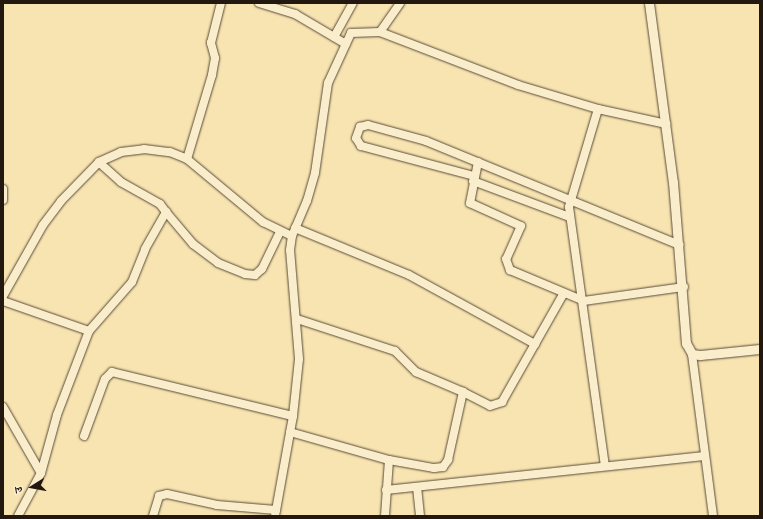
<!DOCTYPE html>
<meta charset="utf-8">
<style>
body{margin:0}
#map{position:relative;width:763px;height:519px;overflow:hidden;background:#f8e4b1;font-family:Vollkorn,"Noto Serif Devanagari",serif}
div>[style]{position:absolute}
.roads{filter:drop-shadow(0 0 1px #584b38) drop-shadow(0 0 1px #584b38)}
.minor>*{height:8px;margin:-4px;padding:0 4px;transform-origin:4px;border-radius:4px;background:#faedcc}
.tertiary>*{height:9px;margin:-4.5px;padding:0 4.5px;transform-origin:4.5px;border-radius:4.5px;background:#faedcc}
span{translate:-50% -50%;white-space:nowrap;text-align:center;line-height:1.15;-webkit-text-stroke:3px #faedcc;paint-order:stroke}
.frame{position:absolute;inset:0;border:4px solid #231810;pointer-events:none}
.north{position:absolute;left:12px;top:467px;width:40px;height:40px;-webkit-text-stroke:3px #faedcc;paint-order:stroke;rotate:259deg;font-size:11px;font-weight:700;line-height:16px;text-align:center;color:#231810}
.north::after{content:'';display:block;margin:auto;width:14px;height:18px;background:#231810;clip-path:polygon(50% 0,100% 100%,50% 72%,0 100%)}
</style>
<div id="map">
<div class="roads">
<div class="minor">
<i style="left:259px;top:3px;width:38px;rotate:17deg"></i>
<i style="left:295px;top:14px;width:59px;rotate:30.5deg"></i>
<i style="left:380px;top:32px;width:35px;rotate:-55deg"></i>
<i style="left:334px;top:37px;width:39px;rotate:-61deg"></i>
<i style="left:598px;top:109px;width:102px;rotate:106.5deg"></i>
<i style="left:569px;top:207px;width:261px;rotate:82.1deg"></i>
<i style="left:187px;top:159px;width:88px;rotate:-73.4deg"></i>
<i style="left:212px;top:75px;width:17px;rotate:-80deg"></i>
<i style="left:215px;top:58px;width:16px;rotate:-105deg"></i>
<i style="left:211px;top:43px;width:41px;rotate:-76deg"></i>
<i style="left:478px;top:162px;width:42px;rotate:101deg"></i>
<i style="left:470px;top:203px;width:56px;rotate:24.3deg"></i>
<i style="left:521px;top:226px;width:36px;rotate:114deg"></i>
<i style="left:506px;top:259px;width:12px;rotate:70deg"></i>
<i style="left:510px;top:270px;width:80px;rotate:22.7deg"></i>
<i style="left:584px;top:301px;width:101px;rotate:-8deg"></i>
<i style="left:474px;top:176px;width:117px;rotate:-165.1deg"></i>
<i style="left:361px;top:146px;width:9px;rotate:-122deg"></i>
<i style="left:356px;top:138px;width:12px;rotate:-70deg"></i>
<i style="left:360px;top:127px;width:8px;rotate:-14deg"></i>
<i style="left:368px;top:125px;width:60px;rotate:15.4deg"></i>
<i style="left:426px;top:141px;width:274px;rotate:22.3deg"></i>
<i style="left:473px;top:181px;width:103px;rotate:20.4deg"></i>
<i style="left:3px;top:189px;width:11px;rotate:90deg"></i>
<i style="left:166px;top:212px;width:42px;rotate:49.8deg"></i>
<i style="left:193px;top:244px;width:31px;rotate:37deg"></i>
<i style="left:218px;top:263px;width:29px;rotate:22deg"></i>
<i style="left:245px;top:274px;width:10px;rotate:6deg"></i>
<i style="left:255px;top:275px;width:9px;rotate:-41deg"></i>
<i style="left:262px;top:269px;width:41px;rotate:-64.1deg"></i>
<i style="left:295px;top:228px;width:123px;rotate:22.4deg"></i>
<i style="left:409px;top:275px;width:144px;rotate:28.7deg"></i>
<i style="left:3px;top:296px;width:81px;rotate:-60.6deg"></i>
<i style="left:43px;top:225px;width:30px;rotate:-53deg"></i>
<i style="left:61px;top:201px;width:54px;rotate:-45.7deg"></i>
<i style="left:99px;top:162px;width:24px;rotate:-24deg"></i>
<i style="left:121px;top:152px;width:23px;rotate:-7deg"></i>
<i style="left:144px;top:149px;width:26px;rotate:7deg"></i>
<i style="left:170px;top:152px;width:18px;rotate:22deg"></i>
<i style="left:187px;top:159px;width:99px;rotate:39.7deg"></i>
<i style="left:263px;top:222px;width:32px;rotate:26deg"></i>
<i style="left:3px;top:301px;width:91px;rotate:19.2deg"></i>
<i style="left:89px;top:331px;width:90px;rotate:110.9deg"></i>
<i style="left:57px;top:415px;width:60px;rotate:105.4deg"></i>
<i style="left:41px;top:473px;width:49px;rotate:118.1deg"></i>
<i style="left:297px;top:319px;width:103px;rotate:18.1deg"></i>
<i style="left:395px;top:351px;width:30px;rotate:45deg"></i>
<i style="left:416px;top:372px;width:51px;rotate:23.1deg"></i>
<i style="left:89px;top:331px;width:65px;rotate:-48.7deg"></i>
<i style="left:132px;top:282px;width:35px;rotate:-68deg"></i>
<i style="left:145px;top:249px;width:43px;rotate:-60.4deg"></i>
<i style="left:166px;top:212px;width:10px;rotate:-127deg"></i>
<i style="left:160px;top:204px;width:45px;rotate:-150.6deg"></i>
<i style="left:121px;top:182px;width:30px;rotate:-138deg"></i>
<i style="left:692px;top:354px;width:163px;rotate:82.6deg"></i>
<i style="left:3px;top:407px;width:76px;rotate:60.1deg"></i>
<i style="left:290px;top:432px;width:103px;rotate:15.8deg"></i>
<i style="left:84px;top:436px;width:61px;rotate:-69.8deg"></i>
<i style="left:105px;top:379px;width:10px;rotate:-45deg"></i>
<i style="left:112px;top:372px;width:186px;rotate:13.7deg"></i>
<i style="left:417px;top:487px;width:29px;rotate:84deg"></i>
<i style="left:386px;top:490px;width:320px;rotate:-6.1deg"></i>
<i style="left:153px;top:516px;width:21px;rotate:-73deg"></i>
<i style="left:159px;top:496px;width:8px;rotate:-14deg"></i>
<i style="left:167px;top:494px;width:51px;rotate:12.4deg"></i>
<i style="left:217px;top:505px;width:59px;rotate:4.8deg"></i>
<i style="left:275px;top:516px;width:102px;rotate:-79.8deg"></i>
<i style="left:293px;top:416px;width:57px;rotate:-84deg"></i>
<i style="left:299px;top:359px;width:109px;rotate:-94.7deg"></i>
<i style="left:290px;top:250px;width:14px;rotate:-82deg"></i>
<i style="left:292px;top:236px;width:38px;rotate:-67deg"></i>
<i style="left:307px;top:201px;width:29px;rotate:-74deg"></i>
<i style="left:315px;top:173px;width:91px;rotate:-81.8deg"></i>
<i style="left:328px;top:83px;width:55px;rotate:-65.3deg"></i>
<i style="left:351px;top:33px;width:29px;rotate:-2deg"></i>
<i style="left:380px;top:32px;width:148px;rotate:21deg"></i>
<i style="left:518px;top:85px;width:84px;rotate:16.7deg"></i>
<i style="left:598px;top:109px;width:70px;rotate:12.4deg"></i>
<i style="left:385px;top:516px;width:56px;rotate:-85.9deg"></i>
<i style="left:389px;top:460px;width:46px;rotate:10.1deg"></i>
<i style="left:434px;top:468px;width:9px;rotate:-6deg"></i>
<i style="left:443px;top:467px;width:9px;rotate:-54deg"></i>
<i style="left:448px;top:460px;width:70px;rotate:-77.6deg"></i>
<i style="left:463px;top:392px;width:30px;rotate:27deg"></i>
<i style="left:490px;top:406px;width:13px;rotate:-18deg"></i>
<i style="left:502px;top:402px;width:125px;rotate:-60.4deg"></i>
</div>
<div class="tertiary">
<i style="left:649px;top:3px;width:181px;rotate:82.4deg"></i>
<i style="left:673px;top:182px;width:162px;rotate:85.4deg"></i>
<i style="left:686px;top:343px;width:13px;rotate:61deg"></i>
<i style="left:692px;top:354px;width:8px;rotate:7deg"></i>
<i style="left:700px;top:355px;width:60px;rotate:-5.7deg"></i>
</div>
</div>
<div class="frame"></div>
<div class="north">उ</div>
</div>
